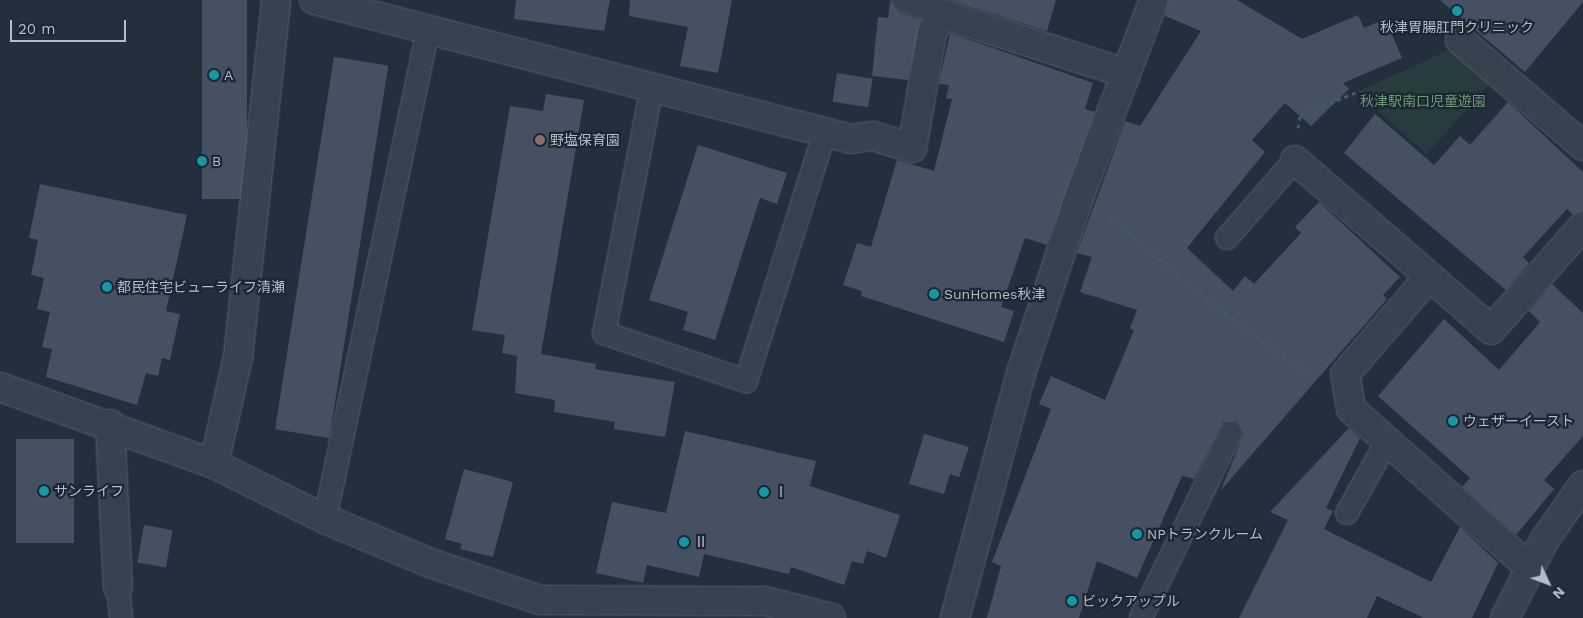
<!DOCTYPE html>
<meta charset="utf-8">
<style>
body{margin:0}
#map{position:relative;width:1583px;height:618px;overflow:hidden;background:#242f3e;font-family:"Work Sans","Noto Sans JP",sans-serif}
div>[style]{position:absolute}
.green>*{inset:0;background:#263c3f}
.building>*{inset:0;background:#455162;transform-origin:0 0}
.path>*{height:3px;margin-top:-1.5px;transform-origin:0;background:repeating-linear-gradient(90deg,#44595c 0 4px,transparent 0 8px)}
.roads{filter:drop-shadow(0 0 1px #565f6c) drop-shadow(0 0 1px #565f6c)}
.lane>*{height:22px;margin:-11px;padding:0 11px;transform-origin:11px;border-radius:11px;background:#38414e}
.street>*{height:28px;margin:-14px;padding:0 14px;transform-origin:14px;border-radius:14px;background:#38414e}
.dots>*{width:14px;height:14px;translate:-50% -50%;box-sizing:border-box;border:2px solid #1d2633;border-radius:50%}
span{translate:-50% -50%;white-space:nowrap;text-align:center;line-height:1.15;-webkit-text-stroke:4.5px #1d2633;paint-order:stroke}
.poi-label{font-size:14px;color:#b4bcc9}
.left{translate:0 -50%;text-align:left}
.park-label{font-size:14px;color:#6b9a76}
.north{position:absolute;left:1523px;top:558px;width:50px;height:50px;-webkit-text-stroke:4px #1d2633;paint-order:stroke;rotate:133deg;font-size:14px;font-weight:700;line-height:20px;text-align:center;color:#b4bcc9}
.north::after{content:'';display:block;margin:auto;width:18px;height:22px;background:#b4bcc9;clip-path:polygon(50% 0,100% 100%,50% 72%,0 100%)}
.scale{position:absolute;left:10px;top:20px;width:116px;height:22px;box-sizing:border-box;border:2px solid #b4bcc9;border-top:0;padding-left:6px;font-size:15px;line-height:18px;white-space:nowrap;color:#b4bcc9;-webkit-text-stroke:4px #1d2633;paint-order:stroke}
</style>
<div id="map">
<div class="green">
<i style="clip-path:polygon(1451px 49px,1489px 84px,1427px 154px,1357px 92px)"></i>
</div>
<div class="building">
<i style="left:202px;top:0;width:45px;height:199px"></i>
<i style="clip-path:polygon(516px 0,610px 0,604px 31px,514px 19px)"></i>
<i style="clip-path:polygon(630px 0,732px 0,718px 73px,680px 66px,688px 27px,629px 16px)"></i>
<i style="clip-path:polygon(950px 0,1056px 0,1047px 31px)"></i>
<i style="clip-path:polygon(1169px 0,1237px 0,1302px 39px,1358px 15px,1364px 28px,1385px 19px,1402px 58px,1343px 83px,1349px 89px,1311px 126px,1285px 103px,1252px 140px,1265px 152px,1187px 248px,1233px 291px,1245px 276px,1254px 284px,1301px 233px,1295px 227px,1319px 202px,1400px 277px,1383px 295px,1387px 299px,1221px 490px,1244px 433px,1237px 421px,1223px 422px,1194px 479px,1182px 476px,1137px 578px,1097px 561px,1079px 618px,987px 618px,1001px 566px,992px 562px,1051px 409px,1039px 404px,1051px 376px,1105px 400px,1134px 330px,1130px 328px,1137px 310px,1080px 292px,1092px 257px,1077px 253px,1125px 121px,1140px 126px,1201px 31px,1165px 16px)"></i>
<i style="clip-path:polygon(1440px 0,1583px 0,1583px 2px,1525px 72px)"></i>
<i style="clip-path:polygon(890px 2px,898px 12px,921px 20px,908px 80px,872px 76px,878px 17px,888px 18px)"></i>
<i style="clip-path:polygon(950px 33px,1093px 83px,1085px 109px,1095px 112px,1047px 245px,1025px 238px,1001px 307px,1014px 311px,1004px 342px,861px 296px,862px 291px,843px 285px,857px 243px,871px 247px,897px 160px,934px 171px,952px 99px,946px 98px,949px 85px,939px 84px)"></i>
<i style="left:334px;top:57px;width:55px;height:377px;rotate:9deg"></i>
<i style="left:837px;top:73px;width:36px;height:29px;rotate:9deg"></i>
<i style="clip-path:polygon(546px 94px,584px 100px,541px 354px,596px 364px,595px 369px,675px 382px,665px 437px,614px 429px,615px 422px,554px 412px,555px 400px,515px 393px,517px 356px,502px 353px,505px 335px,472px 330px,510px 106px,543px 111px)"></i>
<i style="clip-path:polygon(1508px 102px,1583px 172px,1583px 211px,1573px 215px,1567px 209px,1523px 257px,1529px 263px,1506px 290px,1344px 153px,1375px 114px,1434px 165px,1460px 136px,1470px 145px)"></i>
<i style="clip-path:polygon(698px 145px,787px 173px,777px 204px,760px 198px,715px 340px,683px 330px,688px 312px,649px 300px)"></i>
<i style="clip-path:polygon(40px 184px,187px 215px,166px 311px,180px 314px,170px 360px,162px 358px,158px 376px,146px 373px,137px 405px,46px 377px,52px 349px,42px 347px,50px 312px,37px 309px,44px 278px,31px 275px,38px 240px,29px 238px)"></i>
<i style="clip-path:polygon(1552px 284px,1583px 313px,1583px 436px,1544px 480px,1554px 489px,1516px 535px,1462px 487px,1470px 478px,1378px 396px,1444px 319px,1499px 370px,1540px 322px,1529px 311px)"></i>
<i style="clip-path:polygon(1349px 428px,1360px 438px,1326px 508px,1333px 511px,1324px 529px,1431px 582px,1460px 527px,1498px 563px,1472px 618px,1424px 618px,1377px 596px,1367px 618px,1239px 618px,1288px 520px,1270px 512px)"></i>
<i style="clip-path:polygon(685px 431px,816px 461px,810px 486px,900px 515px,886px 558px,867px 551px,863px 564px,852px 561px,844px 585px,791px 567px,789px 574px,704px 554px,699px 577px,647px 565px,643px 583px,596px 573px,612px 502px,666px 513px)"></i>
<i style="clip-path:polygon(924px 434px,969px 447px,959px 477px,950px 474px,944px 494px,909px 484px)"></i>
<i style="left:16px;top:439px;width:58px;height:104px"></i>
<i style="clip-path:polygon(464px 469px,513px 482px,493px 557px,460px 549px,462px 544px,445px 539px)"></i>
<i style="left:144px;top:525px;width:29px;height:38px;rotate:10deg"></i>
</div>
<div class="path">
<i style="left:1298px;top:128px;width:13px;rotate:-81deg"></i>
<i style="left:1300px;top:115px;width:61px;rotate:-22deg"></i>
<i style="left:1109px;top:216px;width:126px;rotate:40.5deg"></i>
<i style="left:1205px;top:298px;width:132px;rotate:36.3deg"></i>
</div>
<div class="roads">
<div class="lane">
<i style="left:903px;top:0;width:41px;rotate:19.7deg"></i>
<i style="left:652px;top:87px;width:251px;rotate:101deg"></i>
<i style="left:604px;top:333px;width:150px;rotate:18.7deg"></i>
<i style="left:746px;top:381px;width:261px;rotate:-72.4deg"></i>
<i style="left:1227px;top:238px;width:103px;rotate:-48.9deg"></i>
<i style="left:1347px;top:513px;width:82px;rotate:-60.9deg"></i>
<i style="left:325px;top:519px;width:500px;rotate:-78.1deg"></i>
<i style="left:118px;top:587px;width:31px;rotate:84deg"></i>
<i style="left:1141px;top:618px;width:206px;rotate:-64.1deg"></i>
</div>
<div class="street">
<i style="left:314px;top:0;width:555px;rotate:14.51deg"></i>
<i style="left:851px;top:139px;width:22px;rotate:-8deg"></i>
<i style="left:873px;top:136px;width:41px;rotate:17.1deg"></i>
<i style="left:912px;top:148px;width:117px;rotate:-80.1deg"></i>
<i style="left:932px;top:33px;width:21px;rotate:-62deg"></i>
<i style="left:942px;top:14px;width:192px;rotate:17.9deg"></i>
<i style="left:1460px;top:40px;width:162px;rotate:40.8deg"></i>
<i style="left:1295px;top:160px;width:259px;rotate:40.9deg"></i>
<i style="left:1491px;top:330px;width:139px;rotate:-48.5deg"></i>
<i style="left:1429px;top:277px;width:128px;rotate:130.9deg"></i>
<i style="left:1345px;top:374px;width:36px;rotate:80deg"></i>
<i style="left:1351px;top:409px;width:239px;rotate:41.6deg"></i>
<i style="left:0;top:387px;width:227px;rotate:19.8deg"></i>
<i style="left:214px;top:464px;width:124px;rotate:26.4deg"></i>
<i style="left:325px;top:519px;width:114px;rotate:22.7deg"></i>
<i style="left:430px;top:563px;width:116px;rotate:18.6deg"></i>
<i style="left:540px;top:600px;width:225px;rotate:0.3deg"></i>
<i style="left:765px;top:601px;width:68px;rotate:14.4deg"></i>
<i style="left:110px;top:424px;width:163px;rotate:87.2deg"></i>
<i style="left:214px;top:464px;width:110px;rotate:-77.4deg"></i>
<i style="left:238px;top:357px;width:359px;rotate:-83.9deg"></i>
<i style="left:955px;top:618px;width:257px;rotate:-74.9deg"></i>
<i style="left:1022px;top:370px;width:188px;rotate:-71.7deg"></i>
<i style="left:1081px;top:192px;width:205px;rotate:-69.2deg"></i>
<i style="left:1505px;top:618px;width:89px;rotate:-63.1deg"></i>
<i style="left:1545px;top:539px;width:66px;rotate:-54.9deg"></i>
</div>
</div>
<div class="dots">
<i style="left:1457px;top:11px;background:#0f9aa8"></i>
<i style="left:214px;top:75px;background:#0f9aa8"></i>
<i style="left:540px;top:140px;background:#8d6e63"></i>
<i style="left:202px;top:161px;background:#0f9aa8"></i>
<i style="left:107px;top:287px;background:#0f9aa8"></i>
<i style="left:934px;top:294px;background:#0f9aa8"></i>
<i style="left:1453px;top:421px;background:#0f9aa8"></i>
<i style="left:44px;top:491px;background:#0f9aa8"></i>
<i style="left:764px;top:492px;background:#0f9aa8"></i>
<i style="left:1137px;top:534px;background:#0f9aa8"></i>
<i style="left:684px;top:542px;background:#0f9aa8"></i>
<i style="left:1072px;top:601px;background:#0f9aa8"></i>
</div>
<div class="poi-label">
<span style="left:1457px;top:27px">秋津胃腸肛門クリニック</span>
<span class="left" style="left:224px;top:75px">A</span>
<span class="left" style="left:550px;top:140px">野塩保育園</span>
<span class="left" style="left:212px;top:161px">B</span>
<span class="left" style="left:117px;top:287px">都民住宅ビューライフ清瀬</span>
<span class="left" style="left:944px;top:294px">SunHomes秋津</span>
<span class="left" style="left:1463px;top:421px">ウェザーイースト</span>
<span class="left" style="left:54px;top:491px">サンライフ</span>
<span class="left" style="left:774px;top:492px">Ⅰ</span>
<span class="left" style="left:1147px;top:534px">NPトランクルーム</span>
<span class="left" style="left:694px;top:542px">Ⅱ</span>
<span class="left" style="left:1082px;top:601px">ビックアップル</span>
</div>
<div class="park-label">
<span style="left:1423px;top:101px">秋津駅南口児童遊園</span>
</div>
<div class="north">N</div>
<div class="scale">20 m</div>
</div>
